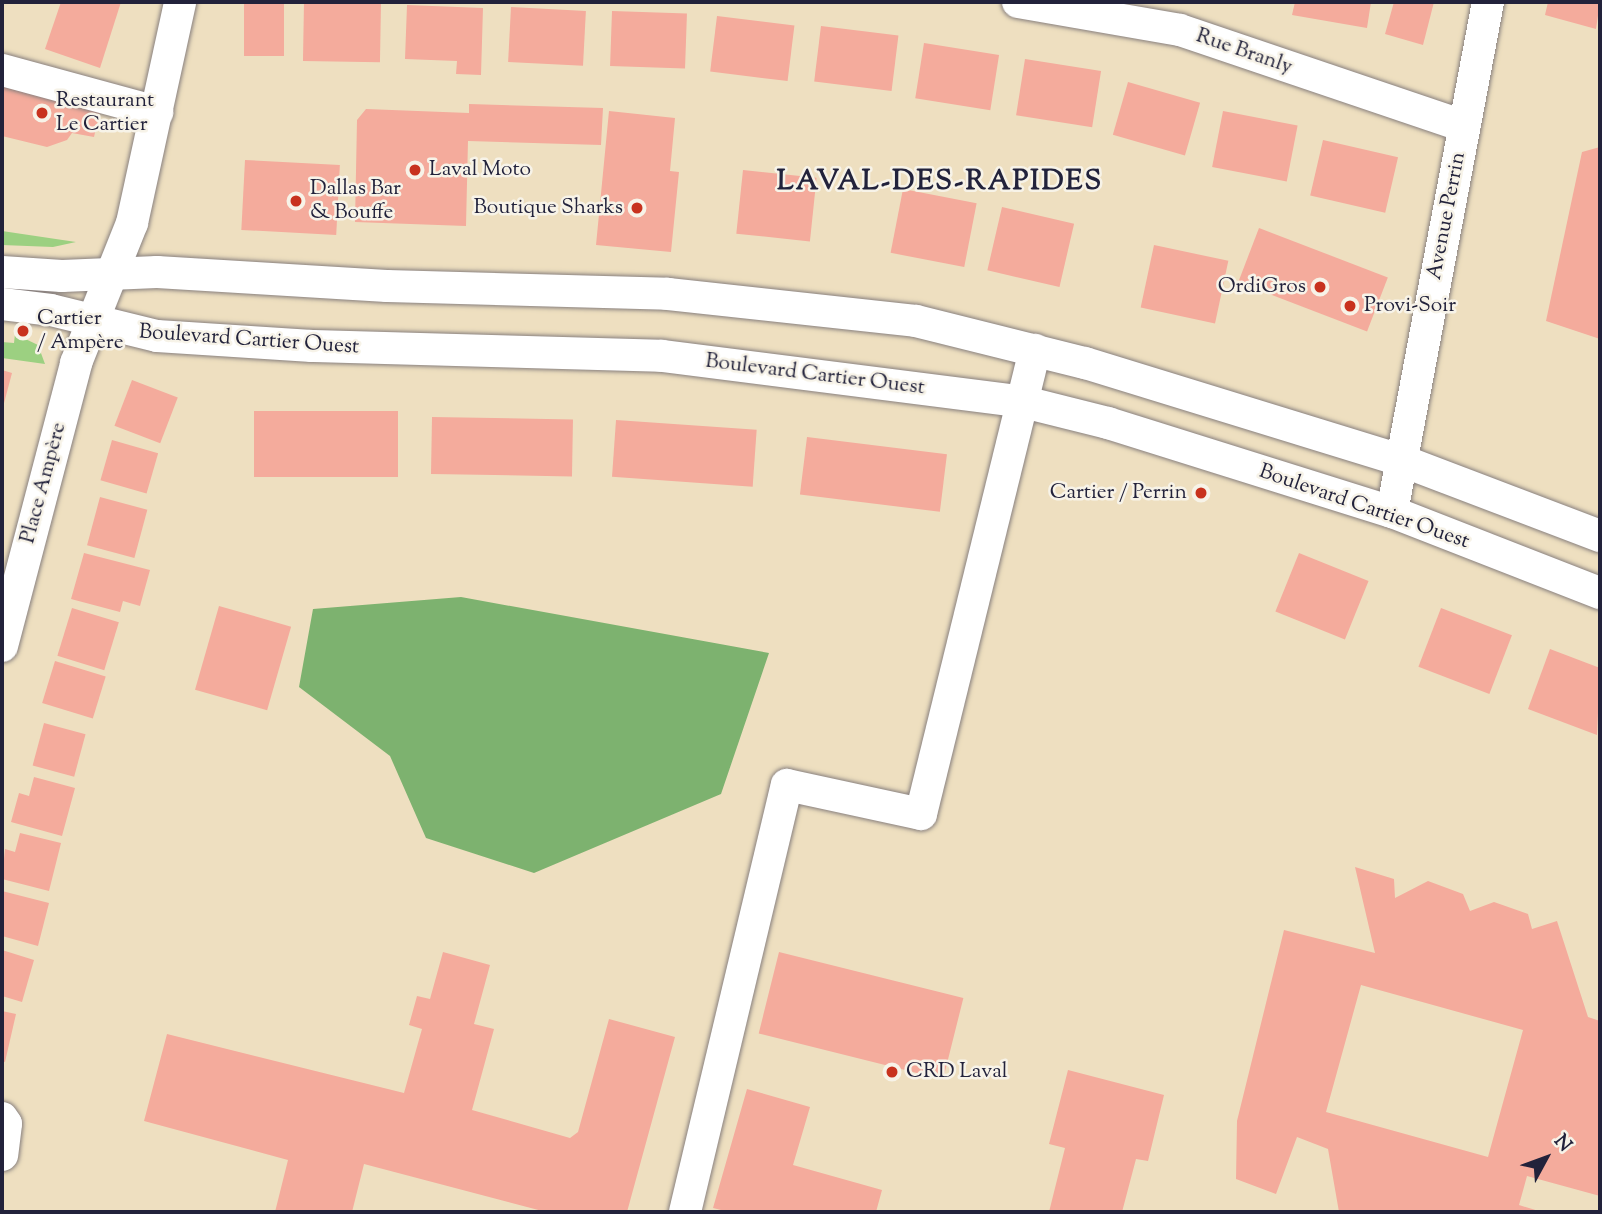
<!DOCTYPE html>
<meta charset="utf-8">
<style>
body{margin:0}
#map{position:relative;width:1602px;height:1214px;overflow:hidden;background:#eedfc0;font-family:"Sorts Mill Goudy",serif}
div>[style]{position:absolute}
.green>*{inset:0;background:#9cd081}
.forest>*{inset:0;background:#7db26f}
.building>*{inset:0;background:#f4ab9c;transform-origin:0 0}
.roads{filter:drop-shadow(0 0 2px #88807e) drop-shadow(0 0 2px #88807e)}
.minor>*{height:32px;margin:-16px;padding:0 16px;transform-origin:16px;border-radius:16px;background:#fff}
.dots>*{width:19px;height:19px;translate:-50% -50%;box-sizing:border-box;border:4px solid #f7f3e8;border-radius:50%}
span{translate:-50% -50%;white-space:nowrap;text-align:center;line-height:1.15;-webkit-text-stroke:5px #f7f3e8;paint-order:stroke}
.street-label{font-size:21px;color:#22223b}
.poi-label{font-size:21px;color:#22223b}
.left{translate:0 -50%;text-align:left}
.right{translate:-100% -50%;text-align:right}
.district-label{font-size:28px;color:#22223b;font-weight:700;letter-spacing:2px}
.frame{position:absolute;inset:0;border:4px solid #22223b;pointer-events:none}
.north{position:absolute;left:1511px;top:1123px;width:70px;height:70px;-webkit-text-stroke:5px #f7f3e8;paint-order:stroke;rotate:49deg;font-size:19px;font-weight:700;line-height:28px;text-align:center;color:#22223b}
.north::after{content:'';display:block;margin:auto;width:24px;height:32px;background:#22223b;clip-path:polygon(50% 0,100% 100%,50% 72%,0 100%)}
</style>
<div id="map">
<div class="green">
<i style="clip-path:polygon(2px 231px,76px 242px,53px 247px,2px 245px)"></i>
<i style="clip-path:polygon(15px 334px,38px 345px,45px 364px,2px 358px,2px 342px,14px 343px)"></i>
</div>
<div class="forest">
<i style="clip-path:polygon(461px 597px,769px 653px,721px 794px,534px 873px,426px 838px,390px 756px,299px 687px,313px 609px)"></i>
</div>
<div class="building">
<i style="clip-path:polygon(61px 2px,121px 2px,100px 68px,45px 49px)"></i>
<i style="left:244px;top:2px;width:40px;height:54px"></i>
<i style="left:304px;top:2px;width:77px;height:59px;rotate:1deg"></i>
<i style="clip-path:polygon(1295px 2px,1371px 2px,1367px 28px,1292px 15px)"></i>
<i style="clip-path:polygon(1394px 2px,1434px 2px,1423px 45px,1385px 34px)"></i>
<i style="clip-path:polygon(1548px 2px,1600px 2px,1596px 29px,1545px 15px)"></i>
<i style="clip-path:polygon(407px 5px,483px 8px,481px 75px,456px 74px,457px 61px,405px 59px)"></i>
<i style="left:511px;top:7px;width:75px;height:55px;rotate:3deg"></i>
<i style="left:612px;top:11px;width:75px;height:55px;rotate:2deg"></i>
<i style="left:717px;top:16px;width:78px;height:56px;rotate:7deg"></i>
<i style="left:821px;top:26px;width:78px;height:56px;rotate:7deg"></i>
<i style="left:924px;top:43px;width:76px;height:56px;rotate:9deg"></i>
<i style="left:1025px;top:59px;width:77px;height:57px;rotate:9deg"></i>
<i style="clip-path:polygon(2px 80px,102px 102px,94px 137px,72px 133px,67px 140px,47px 147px,2px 136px)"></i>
<i style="left:1128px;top:82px;width:75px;height:55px;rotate:16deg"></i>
<i style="clip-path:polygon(469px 104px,603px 108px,601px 145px,468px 141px,466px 226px,355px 222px,357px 120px,366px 109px,469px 113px)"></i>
<i style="clip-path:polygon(609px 111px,675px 118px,670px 171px,679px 172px,671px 252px,596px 245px)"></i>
<i style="left:1223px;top:111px;width:76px;height:57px;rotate:11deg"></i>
<i style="left:1323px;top:140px;width:77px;height:57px;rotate:13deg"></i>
<i style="clip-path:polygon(1600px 147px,1600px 339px,1546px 321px,1582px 152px)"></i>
<i style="left:245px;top:160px;width:95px;height:70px;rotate:3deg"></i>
<i style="left:743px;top:170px;width:74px;height:64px;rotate:6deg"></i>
<i style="left:903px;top:189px;width:75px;height:65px;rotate:11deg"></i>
<i style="left:1002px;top:207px;width:74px;height:65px;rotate:13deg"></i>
<i style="left:1259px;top:228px;width:138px;height:58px;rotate:21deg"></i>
<i style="left:1154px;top:245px;width:76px;height:64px;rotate:12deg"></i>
<i style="clip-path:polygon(2px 370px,12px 373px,3px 407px,2px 407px)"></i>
<i style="left:132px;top:380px;width:49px;height:49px;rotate:21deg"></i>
<i style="left:254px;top:411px;width:144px;height:66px"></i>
<i style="left:432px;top:417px;width:141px;height:57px;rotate:1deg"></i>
<i style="left:616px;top:420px;width:141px;height:57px;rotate:4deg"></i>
<i style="left:807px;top:437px;width:141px;height:58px;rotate:7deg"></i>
<i style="left:112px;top:440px;width:48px;height:42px;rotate:16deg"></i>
<i style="left:100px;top:497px;width:49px;height:50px;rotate:15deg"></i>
<i style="clip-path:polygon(84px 553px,150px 570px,140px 606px,123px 601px,120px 612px,71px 599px)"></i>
<i style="left:1299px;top:553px;width:75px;height:63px;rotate:22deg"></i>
<i style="left:219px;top:606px;width:75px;height:87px;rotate:16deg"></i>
<i style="left:72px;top:608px;width:49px;height:50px;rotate:17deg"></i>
<i style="left:1441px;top:608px;width:76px;height:63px;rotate:21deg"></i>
<i style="clip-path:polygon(1550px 649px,1600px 668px,1597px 735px,1528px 709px)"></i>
<i style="left:55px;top:661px;width:53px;height:44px;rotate:17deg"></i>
<i style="left:44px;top:723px;width:43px;height:44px;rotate:15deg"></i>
<i style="clip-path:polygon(34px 777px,75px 788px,62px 836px,11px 822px,19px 793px,29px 796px)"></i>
<i style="clip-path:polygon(20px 833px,61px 843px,49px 891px,2px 879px,5px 849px,15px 852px)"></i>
<i style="clip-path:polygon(evenodd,1355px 867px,1394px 879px,1395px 898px,1428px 881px,1463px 894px,1470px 911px,1494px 902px,1528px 914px,1532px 929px,1557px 921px,1588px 1017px,1600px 1021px,1600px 1196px,1527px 1176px,1519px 1205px,1542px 1212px,1339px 1212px,1328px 1149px,1297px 1137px,1276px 1194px,1236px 1179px,1237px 1121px,1284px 930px,1375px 953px,1355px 867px,1361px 985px,1523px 1030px,1488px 1157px,1326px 1112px,1361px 985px)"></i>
<i style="clip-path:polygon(2px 891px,49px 903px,38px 946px,2px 936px)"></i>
<i style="clip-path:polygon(2px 950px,34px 960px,22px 1002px,2px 996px)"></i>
<i style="clip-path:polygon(443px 952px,490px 965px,474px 1024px,494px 1029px,472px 1110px,570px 1138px,578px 1132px,609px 1019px,675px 1037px,627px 1212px,546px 1212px,364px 1164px,352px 1212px,275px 1212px,288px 1160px,144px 1121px,167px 1034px,404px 1093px,422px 1029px,409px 1025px,417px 996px,430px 999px)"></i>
<i style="left:779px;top:952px;width:190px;height:84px;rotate:14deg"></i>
<i style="clip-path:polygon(2px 1011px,16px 1014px,5px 1062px,2px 1061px)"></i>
<i style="clip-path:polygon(1068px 1070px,1164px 1095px,1148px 1161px,1136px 1159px,1122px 1212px,1049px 1212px,1065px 1148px,1049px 1144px)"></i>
<i style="clip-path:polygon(747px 1089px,810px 1107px,793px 1165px,882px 1190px,876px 1212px,729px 1212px,713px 1208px)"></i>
</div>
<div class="roads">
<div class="minor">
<i style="left:1018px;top:2px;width:164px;rotate:9.8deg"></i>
<i style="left:1180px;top:30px;width:300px;rotate:18.7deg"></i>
<i style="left:2px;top:70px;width:161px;rotate:15.2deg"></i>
<i style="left:2px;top:272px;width:60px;rotate:3.8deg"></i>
<i style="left:62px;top:276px;width:95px;rotate:-2.4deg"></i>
<i style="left:157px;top:272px;width:230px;rotate:3.5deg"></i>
<i style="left:387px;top:286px;width:281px;rotate:1.6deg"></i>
<i style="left:668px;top:294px;width:249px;rotate:6.2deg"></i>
<i style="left:916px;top:321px;width:174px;rotate:14deg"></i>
<i style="left:1085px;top:363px;width:330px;rotate:17.1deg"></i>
<i style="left:1400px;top:460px;width:214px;rotate:20.8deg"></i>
<i style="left:2px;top:304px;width:49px;rotate:7deg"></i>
<i style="left:51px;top:310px;width:109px;rotate:13.8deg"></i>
<i style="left:157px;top:336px;width:155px;rotate:3.7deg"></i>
<i style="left:312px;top:346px;width:350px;rotate:1.6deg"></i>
<i style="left:662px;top:356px;width:365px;rotate:7.2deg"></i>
<i style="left:1024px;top:402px;width:87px;rotate:14deg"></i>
<i style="left:1108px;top:423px;width:298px;rotate:17.4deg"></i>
<i style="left:1392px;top:512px;width:223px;rotate:21.3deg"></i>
<i style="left:1392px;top:512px;width:519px;rotate:-79.34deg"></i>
<i style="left:2px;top:646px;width:293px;rotate:-75.3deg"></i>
<i style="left:76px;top:363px;width:151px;rotate:-68.2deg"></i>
<i style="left:132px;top:223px;width:226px;rotate:-77.7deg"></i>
<i style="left:2px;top:1118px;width:7px;rotate:56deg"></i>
<i style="left:6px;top:1124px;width:31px;rotate:97deg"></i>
<i style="left:685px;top:1212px;width:439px;rotate:-76.6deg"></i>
<i style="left:787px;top:785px;width:137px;rotate:12.2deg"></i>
<i style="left:921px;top:814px;width:478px;rotate:-76.2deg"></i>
</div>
</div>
<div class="dots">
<i style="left:42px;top:113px;background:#c8321e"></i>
<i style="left:415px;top:170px;background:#c8321e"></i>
<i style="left:296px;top:201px;background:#c8321e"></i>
<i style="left:637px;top:208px;background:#c8321e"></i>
<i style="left:1320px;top:287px;background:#c8321e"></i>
<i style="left:1350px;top:306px;background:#c8321e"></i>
<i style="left:23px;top:331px;background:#c8321e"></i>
<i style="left:1201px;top:493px;background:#c8321e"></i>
<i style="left:892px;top:1072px;background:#c8321e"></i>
</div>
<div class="street-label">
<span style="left:1244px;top:52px;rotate:19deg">Rue Branly</span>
<span style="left:1447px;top:216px;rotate:-79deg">Avenue Perrin</span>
<span style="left:249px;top:340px;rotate:4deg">Boulevard Cartier Ouest</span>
<span style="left:815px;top:375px;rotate:7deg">Boulevard Cartier Ouest</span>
<span style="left:44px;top:483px;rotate:-75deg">Place Ampère</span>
<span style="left:1364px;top:507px;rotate:19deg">Boulevard Cartier Ouest</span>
</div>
<div class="poi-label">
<span class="left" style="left:56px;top:113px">Restaurant<br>Le Cartier</span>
<span class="left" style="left:429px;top:170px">Laval Moto</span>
<span class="left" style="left:310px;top:201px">Dallas Bar<br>&amp; Bouffe</span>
<span class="right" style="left:623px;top:208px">Boutique Sharks</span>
<span class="right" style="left:1306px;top:287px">OrdiGros</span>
<span class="left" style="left:1364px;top:306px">Provi-Soir</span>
<span class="left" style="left:37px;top:331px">Cartier<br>/ Ampère</span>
<span class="right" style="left:1187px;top:493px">Cartier / Perrin</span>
<span class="left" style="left:906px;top:1072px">CRD Laval</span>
</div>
<div class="district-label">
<span style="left:940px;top:182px">LAVAL-DES-RAPIDES</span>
</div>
<div class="frame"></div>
<div class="north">N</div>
</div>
